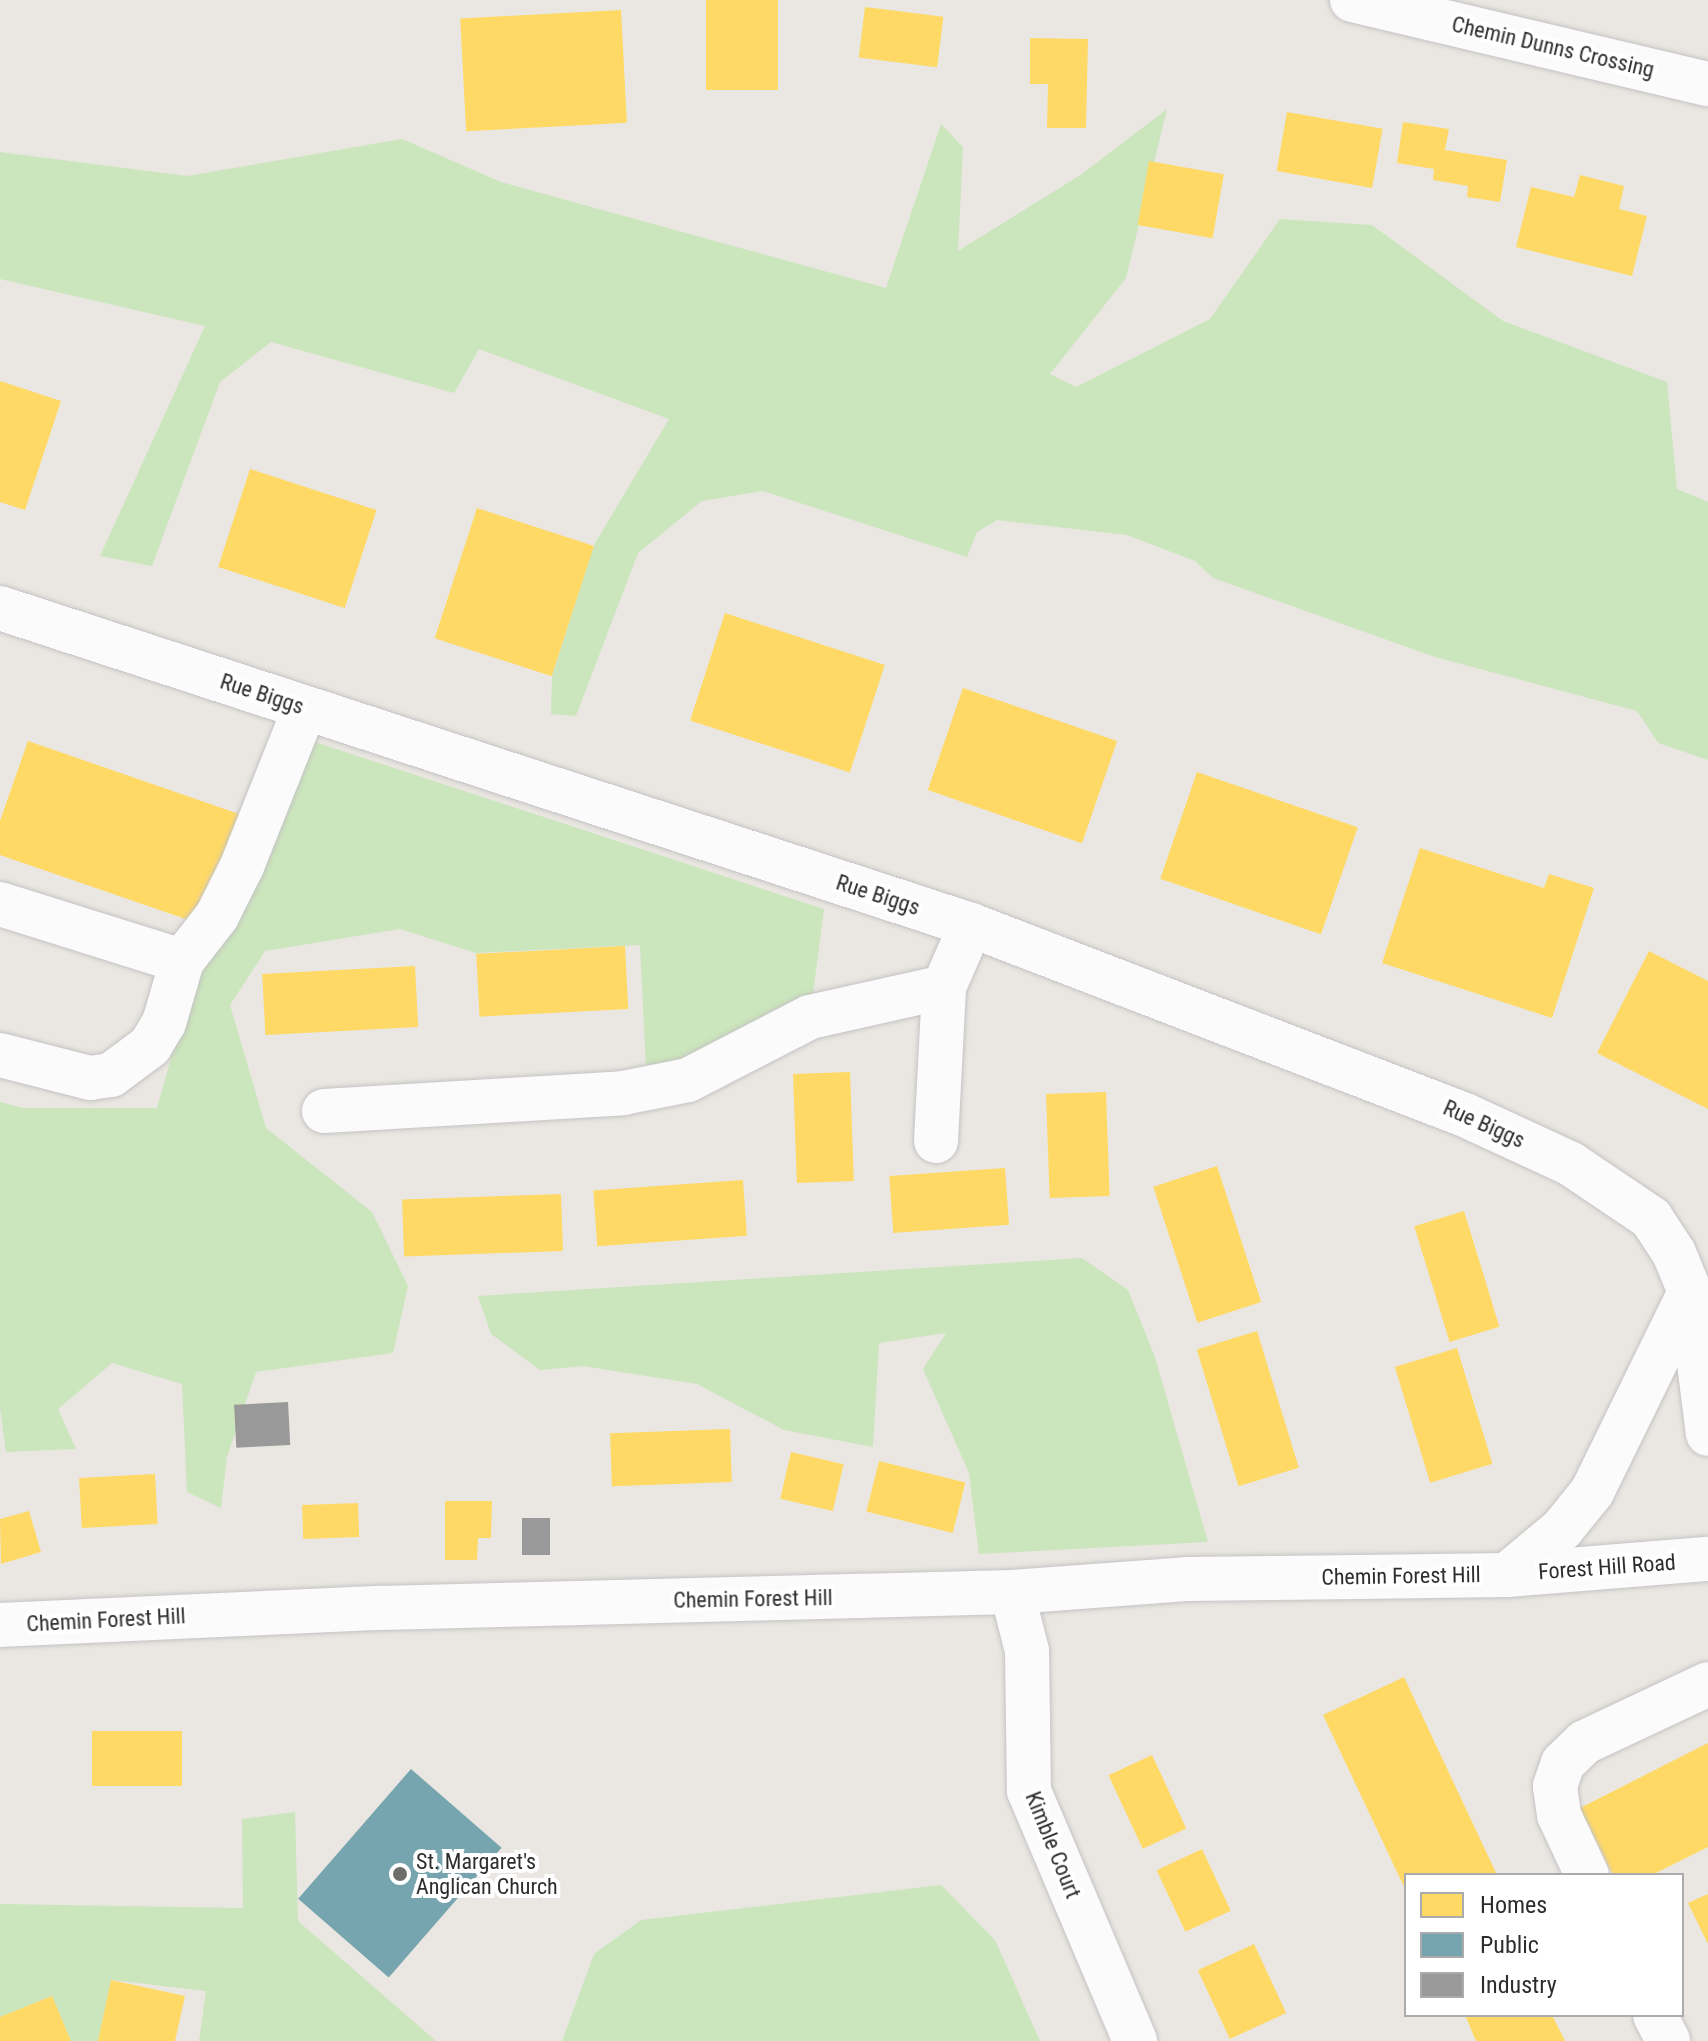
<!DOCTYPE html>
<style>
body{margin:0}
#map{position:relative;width:1708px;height:2041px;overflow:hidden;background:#eae7e2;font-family:"Roboto Condensed",sans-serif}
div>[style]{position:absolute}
.green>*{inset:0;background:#cbe5bc}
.homes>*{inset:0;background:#ffd966;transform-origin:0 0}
.public>*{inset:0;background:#76a5af;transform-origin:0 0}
.industry>*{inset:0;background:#999;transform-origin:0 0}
.roads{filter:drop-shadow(0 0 2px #c4c3c3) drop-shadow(0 0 2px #c4c3c3)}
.minor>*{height:44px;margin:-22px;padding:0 22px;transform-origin:22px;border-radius:22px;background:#fcfbfb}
.dots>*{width:22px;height:22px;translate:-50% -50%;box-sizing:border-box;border:4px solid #fff;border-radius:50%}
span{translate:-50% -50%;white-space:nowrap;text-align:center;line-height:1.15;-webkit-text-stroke:8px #fff;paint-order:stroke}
.street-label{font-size:22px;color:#2d2d2d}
.poi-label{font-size:22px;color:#2d2d2d}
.left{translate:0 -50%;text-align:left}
.legend{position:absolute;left:1404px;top:1873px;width:280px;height:144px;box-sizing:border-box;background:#fff;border:2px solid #ababab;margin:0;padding:10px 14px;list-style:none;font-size:24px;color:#2d2d2d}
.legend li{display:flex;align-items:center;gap:16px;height:40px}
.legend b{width:40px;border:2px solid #ababab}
</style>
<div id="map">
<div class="green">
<i style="clip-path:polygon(1167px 109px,1126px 278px,1050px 374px,1076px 387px,1210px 319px,1280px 219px,1372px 225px,1503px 321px,1667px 382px,1677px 489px,1708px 502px,1708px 760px,1658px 743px,1637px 711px,1435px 657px,1213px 578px,1195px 561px,1127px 535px,997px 520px,977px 532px,967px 557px,763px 491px,702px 501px,638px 553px,576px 716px,551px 714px,552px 676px,594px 545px,669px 419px,479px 349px,454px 393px,271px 342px,220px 382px,152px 566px,100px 556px,205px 326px,0 279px,0 152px,187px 176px,402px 139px,501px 182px,886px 288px,941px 124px,963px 147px,958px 251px,1082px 174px)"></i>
<i style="clip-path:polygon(312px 741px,824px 909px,810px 1017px,647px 1088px,640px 945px,476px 953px,400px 929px,265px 951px,230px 1005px,266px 1128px,372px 1212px,408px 1286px,393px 1353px,256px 1372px,227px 1457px,221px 1508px,187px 1492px,182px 1384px,112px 1363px,58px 1409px,76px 1449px,6px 1452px,0 1408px,0 1102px,23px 1108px,157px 1108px,196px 969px)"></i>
<i style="clip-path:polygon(1082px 1258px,1128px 1290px,1155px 1357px,1208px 1542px,979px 1554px,969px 1473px,923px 1369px,946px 1333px,879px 1343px,873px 1447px,784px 1430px,697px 1384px,583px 1366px,540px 1370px,491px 1334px,478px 1296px)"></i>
<i style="clip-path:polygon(295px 1812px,298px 1921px,436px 2041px,199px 2041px,206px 1991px,112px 1980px,98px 2041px,71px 2041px,52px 1996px,0 2017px,0 1904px,243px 1908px,242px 1819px)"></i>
<i style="clip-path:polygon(941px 1885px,995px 1940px,1040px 2041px,562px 2041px,594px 1954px,641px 1920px)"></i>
</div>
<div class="homes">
<i style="left:706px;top:0;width:72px;height:90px"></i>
<i style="left:865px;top:7px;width:79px;height:51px;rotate:7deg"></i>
<i style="left:621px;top:10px;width:113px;height:161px;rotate:87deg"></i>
<i style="clip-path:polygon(1030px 38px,1088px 39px,1086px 128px,1047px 128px,1048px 84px,1030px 84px)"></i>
<i style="left:1287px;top:112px;width:97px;height:60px;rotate:10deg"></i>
<i style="clip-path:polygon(1403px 122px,1449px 129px,1445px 150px,1507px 160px,1500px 202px,1467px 197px,1468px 186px,1433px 180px,1434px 169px,1397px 163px)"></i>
<i style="left:1149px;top:161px;width:76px;height:65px;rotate:10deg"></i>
<i style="clip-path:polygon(1580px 175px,1624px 186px,1619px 209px,1647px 216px,1632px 276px,1516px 247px,1531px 187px,1574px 197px)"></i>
<i style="clip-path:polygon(0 381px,61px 401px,25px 510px,0 502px)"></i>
<i style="left:250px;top:469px;width:133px;height:103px;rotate:18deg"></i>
<i style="left:477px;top:508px;width:123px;height:137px;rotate:18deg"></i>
<i style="left:725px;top:613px;width:168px;height:113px;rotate:18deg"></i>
<i style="left:963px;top:688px;width:163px;height:108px;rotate:19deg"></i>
<i style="clip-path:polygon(28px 741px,242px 815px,203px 925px,0 855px,0 821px)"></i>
<i style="left:1197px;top:772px;width:170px;height:113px;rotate:19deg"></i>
<i style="clip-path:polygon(1420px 848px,1544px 888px,1549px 874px,1594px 888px,1552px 1018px,1382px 963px)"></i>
<i style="left:625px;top:946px;width:63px;height:149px;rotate:87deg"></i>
<i style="clip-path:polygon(1649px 951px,1708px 981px,1708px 1109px,1597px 1053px)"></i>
<i style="left:415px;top:966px;width:61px;height:153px;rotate:87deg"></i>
<i style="left:850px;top:1072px;width:109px;height:57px;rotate:88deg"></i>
<i style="left:1106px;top:1092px;width:104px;height:60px;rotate:88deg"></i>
<i style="left:1217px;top:1166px;width:143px;height:67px;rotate:72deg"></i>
<i style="left:1005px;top:1168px;width:57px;height:116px;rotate:86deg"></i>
<i style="left:743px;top:1180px;width:56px;height:150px;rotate:86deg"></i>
<i style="left:561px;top:1194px;width:57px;height:159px;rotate:88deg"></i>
<i style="left:1464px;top:1211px;width:121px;height:52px;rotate:73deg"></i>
<i style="left:1257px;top:1331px;width:143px;height:63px;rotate:73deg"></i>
<i style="left:1457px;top:1348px;width:121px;height:65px;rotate:73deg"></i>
<i style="left:730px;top:1429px;width:53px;height:120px;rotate:88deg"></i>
<i style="left:791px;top:1452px;width:54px;height:48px;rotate:13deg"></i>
<i style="left:879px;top:1461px;width:89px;height:52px;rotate:14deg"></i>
<i style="left:155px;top:1474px;width:50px;height:76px;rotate:87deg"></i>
<i style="clip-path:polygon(445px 1501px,492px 1501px,491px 1538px,478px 1538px,477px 1560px,445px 1560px)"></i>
<i style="left:358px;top:1503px;width:34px;height:56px;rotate:88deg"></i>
<i style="clip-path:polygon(29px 1511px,41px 1552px,1px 1564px,0 1519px)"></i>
<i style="clip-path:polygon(1404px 1677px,1497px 1875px,1406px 1875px,1406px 1891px,1323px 1715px)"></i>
<i style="left:182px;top:1731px;width:55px;height:90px;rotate:90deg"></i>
<i style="clip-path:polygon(1708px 1743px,1708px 1847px,1652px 1875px,1613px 1875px,1580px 1808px)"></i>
<i style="left:1152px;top:1755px;width:81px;height:48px;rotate:65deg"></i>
<i style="left:1202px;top:1849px;width:68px;height:50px;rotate:65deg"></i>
<i style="clip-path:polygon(1708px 1894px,1708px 1944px,1688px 1903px)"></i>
<i style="left:1254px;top:1944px;width:76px;height:62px;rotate:65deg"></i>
<i style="clip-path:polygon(111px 1980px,185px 1996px,175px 2041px,98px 2041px)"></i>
<i style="clip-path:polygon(52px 1996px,71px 2041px,0 2041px,0 2017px)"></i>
<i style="clip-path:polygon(1465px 2015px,1552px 2015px,1565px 2041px,1476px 2041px)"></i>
</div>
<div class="public">
<i style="left:411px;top:1769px;width:120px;height:172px;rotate:41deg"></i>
</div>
<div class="industry">
<i style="left:288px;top:1402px;width:43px;height:54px;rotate:87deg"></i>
<i style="left:522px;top:1518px;width:28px;height:37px"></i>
</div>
<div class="roads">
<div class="minor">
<i style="left:1352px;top:0;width:366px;rotate:13.3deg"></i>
<i style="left:0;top:608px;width:1021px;rotate:18.08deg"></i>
<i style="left:971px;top:925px;width:529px;rotate:21.04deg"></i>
<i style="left:1465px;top:1115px;width:117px;rotate:24.8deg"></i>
<i style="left:1571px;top:1164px;width:97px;rotate:34deg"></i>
<i style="left:1651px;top:1218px;width:42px;rotate:56.7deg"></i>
<i style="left:1674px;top:1253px;width:42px;rotate:67.7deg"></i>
<i style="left:1690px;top:1292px;width:143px;rotate:82.8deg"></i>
<i style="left:0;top:904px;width:191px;rotate:17.4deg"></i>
<i style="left:0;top:1055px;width:93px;rotate:14.3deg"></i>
<i style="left:90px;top:1078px;width:21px;rotate:-8deg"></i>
<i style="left:111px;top:1075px;width:49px;rotate:-36.6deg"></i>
<i style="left:150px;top:1046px;width:27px;rotate:-59deg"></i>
<i style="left:164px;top:1023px;width:65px;rotate:-73.8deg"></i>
<i style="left:182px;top:961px;width:57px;rotate:-52.1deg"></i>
<i style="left:217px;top:916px;width:56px;rotate:-63.4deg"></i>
<i style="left:242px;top:866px;width:170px;rotate:-68.3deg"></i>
<i style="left:324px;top:1111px;width:300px;rotate:-3.4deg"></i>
<i style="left:623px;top:1093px;width:66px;rotate:-11.3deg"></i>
<i style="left:688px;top:1080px;width:137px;rotate:-27.3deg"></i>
<i style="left:810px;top:1017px;width:137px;rotate:-12.6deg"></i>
<i style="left:944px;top:987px;width:68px;rotate:-66.5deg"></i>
<i style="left:936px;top:1141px;width:154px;rotate:-87deg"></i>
<i style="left:1507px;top:1575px;width:72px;rotate:-39.9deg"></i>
<i style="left:1562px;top:1529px;width:48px;rotate:-51deg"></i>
<i style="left:1592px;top:1492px;width:223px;rotate:-63.9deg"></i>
<i style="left:1012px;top:1592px;width:61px;rotate:75.7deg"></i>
<i style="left:1027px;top:1651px;width:140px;rotate:89.2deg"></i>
<i style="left:1029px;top:1791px;width:272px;rotate:67deg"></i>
<i style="left:0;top:1625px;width:381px;rotate:-2.6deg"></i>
<i style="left:381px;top:1608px;width:631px;rotate:-1.45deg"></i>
<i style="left:1012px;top:1592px;width:175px;rotate:-4.2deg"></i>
<i style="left:1187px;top:1579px;width:320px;rotate:-0.7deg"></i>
<i style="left:1507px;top:1575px;width:202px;rotate:-4.6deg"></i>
<i style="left:1587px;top:1875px;width:66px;rotate:-115deg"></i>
<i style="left:1559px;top:1815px;width:29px;rotate:-98deg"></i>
<i style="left:1555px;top:1786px;width:24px;rotate:-71deg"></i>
<i style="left:1563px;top:1763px;width:30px;rotate:-44deg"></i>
<i style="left:1585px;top:1742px;width:136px;rotate:-25.2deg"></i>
<i style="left:1655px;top:2015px;width:29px;rotate:63deg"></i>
</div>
</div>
<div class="dots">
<i style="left:400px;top:1874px;background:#6f6e6c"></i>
</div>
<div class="street-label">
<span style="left:1553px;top:47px;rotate:13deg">Chemin Dunns Crossing</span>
<span style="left:262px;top:694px;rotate:18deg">Rue Biggs</span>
<span style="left:878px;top:895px;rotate:18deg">Rue Biggs</span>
<span style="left:1484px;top:1124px;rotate:24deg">Rue Biggs</span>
<span style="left:1607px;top:1567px;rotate:-4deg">Forest Hill Road</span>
<span style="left:1401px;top:1576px;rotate:-1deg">Chemin Forest Hill</span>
<span style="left:753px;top:1599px;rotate:-1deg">Chemin Forest Hill</span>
<span style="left:106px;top:1620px;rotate:-3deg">Chemin Forest Hill</span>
<span style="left:1053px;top:1845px;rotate:68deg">Kimble Court</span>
</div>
<div class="poi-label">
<span class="left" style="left:416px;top:1874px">St. Margaret's<br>Anglican Church</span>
</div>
<ul class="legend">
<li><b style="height:22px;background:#ffd966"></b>Homes</li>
<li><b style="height:22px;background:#76a5af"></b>Public</li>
<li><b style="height:22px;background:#999"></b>Industry</li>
</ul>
</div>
